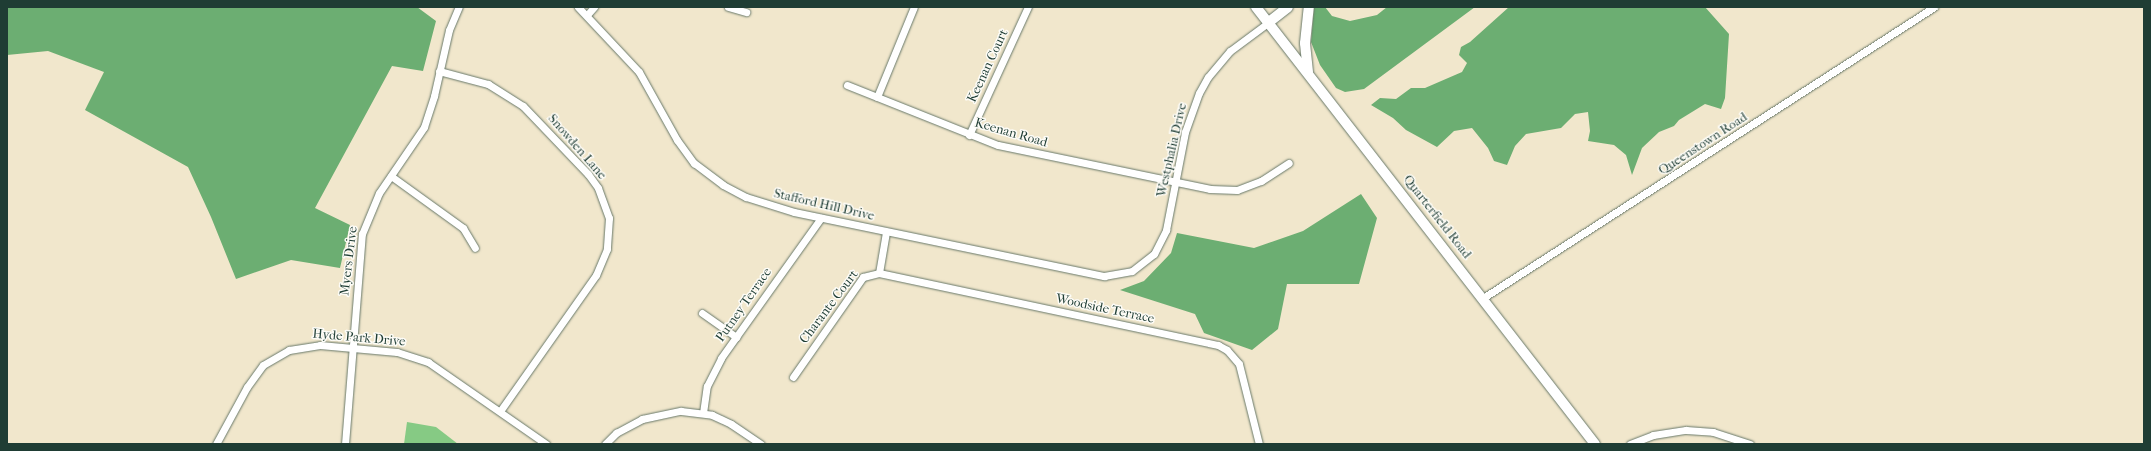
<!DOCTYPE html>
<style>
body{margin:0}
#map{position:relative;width:2151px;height:451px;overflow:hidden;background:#f1e7cc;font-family:"IM FELL French Canon",serif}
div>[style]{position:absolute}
.green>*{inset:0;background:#86ca84}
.forest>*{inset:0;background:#6cae72}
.roads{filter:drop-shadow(0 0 1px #687869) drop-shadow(0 0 1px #687869)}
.street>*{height:7px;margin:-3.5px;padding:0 3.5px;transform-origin:3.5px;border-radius:3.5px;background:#fff}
.secondary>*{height:10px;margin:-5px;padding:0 5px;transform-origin:5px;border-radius:5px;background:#fff}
span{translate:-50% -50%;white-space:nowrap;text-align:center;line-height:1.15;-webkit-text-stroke:3px #fdfcf7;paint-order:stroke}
.street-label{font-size:13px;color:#1f3d34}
.frame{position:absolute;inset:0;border:8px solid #1f3d34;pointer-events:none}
</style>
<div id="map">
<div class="green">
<i style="clip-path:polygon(407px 422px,436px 427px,458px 444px,404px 444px)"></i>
</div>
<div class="forest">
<i style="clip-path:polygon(7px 7px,417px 7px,436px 21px,423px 71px,392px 66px,315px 208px,350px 225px,340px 268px,291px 260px,236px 279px,211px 217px,188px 167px,85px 110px,104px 72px,48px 51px,7px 55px)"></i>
<i style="clip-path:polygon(1314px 7px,1325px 7px,1332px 16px,1350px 21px,1377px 15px,1387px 7px,1475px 7px,1364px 89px,1345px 92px,1336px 88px,1320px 65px,1311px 42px)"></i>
<i style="clip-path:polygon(1509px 7px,1705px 7px,1729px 34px,1725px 98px,1721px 109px,1705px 104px,1679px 120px,1674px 126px,1659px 132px,1642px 148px,1632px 175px,1626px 155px,1614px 145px,1588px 141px,1590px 131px,1588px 112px,1575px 114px,1561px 128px,1526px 134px,1515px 146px,1507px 165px,1494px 161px,1488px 148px,1472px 128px,1454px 131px,1437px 147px,1406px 130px,1393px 118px,1371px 105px,1380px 98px,1396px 99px,1411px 88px,1425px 88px,1462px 72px,1467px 63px,1459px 55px,1461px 47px,1470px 42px)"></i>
<i style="clip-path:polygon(1361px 194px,1377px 218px,1359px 284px,1287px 284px,1278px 329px,1252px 350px,1204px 333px,1195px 314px,1120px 290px,1144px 281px,1171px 253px,1177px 233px,1254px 248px,1303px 231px)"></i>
</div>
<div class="roads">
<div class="street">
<i style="left:578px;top:7px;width:89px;rotate:46.8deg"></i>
<i style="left:639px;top:72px;width:78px;rotate:60.8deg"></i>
<i style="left:677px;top:140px;width:29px;rotate:54deg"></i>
<i style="left:694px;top:163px;width:36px;rotate:37deg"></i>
<i style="left:723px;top:185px;width:26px;rotate:28deg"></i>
<i style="left:746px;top:197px;width:50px;rotate:17.4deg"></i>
<i style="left:794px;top:212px;width:317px;rotate:11.7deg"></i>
<i style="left:1104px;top:276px;width:28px;rotate:-10deg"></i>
<i style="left:1132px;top:271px;width:28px;rotate:-38deg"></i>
<i style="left:1154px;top:254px;width:27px;rotate:-63deg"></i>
<i style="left:1166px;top:230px;width:100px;rotate:-79deg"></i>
<i style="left:1185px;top:132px;width:41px;rotate:-70.3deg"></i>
<i style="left:1199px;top:93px;width:18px;rotate:-61deg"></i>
<i style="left:1208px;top:77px;width:34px;rotate:-50deg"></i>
<i style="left:1230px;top:51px;width:49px;rotate:-36.6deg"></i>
<i style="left:728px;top:7px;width:19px;rotate:16deg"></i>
<i style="left:587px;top:15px;width:11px;rotate:-49deg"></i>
<i style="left:439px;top:71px;width:51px;rotate:14.9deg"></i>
<i style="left:488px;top:84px;width:41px;rotate:32.2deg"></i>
<i style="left:523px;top:106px;width:94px;rotate:46.3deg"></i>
<i style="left:588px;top:174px;width:17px;rotate:54deg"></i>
<i style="left:598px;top:188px;width:32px;rotate:70deg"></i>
<i style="left:609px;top:218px;width:31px;rotate:94deg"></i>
<i style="left:607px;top:249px;width:28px;rotate:113deg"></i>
<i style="left:596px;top:275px;width:166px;rotate:125.2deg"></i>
<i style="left:847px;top:85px;width:162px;rotate:21.7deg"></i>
<i style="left:998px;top:145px;width:217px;rotate:11.7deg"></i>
<i style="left:1210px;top:189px;width:27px;rotate:2deg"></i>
<i style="left:1237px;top:190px;width:26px;rotate:-21deg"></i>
<i style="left:1261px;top:181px;width:33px;rotate:-33deg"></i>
<i style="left:877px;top:97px;width:97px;rotate:-67.7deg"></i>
<i style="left:969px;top:135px;width:141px;rotate:-65.3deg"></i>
<i style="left:391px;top:176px;width:89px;rotate:35.8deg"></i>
<i style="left:463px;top:228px;width:23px;rotate:59deg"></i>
<i style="left:879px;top:273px;width:347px;rotate:12deg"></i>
<i style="left:1218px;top:345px;width:10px;rotate:29deg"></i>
<i style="left:1227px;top:350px;width:18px;rotate:49deg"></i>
<i style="left:1239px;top:364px;width:82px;rotate:76deg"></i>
<i style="left:1483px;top:298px;width:537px;rotate:-32.83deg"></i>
<i style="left:702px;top:313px;width:42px;rotate:35.2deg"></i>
<i style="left:793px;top:377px;width:122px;rotate:-55deg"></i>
<i style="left:863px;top:277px;width:16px;rotate:-14deg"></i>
<i style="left:879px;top:273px;width:42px;rotate:-80.3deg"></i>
<i style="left:703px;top:413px;width:27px;rotate:-82deg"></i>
<i style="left:707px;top:386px;width:31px;rotate:-63deg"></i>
<i style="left:721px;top:358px;width:172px;rotate:-54.5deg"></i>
<i style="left:216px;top:444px;width:65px;rotate:-61.5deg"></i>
<i style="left:247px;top:387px;width:27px;rotate:-54deg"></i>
<i style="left:263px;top:365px;width:30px;rotate:-30deg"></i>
<i style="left:289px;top:350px;width:31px;rotate:-9deg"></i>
<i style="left:320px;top:345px;width:77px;rotate:5.2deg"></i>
<i style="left:397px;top:352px;width:33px;rotate:18deg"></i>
<i style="left:428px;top:362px;width:144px;rotate:34.8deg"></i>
<i style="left:345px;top:444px;width:211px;rotate:-85.4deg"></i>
<i style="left:362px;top:234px;width:44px;rotate:-67.5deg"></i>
<i style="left:379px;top:193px;width:80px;rotate:-55.7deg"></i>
<i style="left:424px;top:127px;width:33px;rotate:-72deg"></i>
<i style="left:434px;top:96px;width:68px;rotate:-77.2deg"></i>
<i style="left:449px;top:30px;width:25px;rotate:-67deg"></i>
<i style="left:605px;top:444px;width:16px;rotate:-45deg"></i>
<i style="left:616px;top:433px;width:30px;rotate:-28deg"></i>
<i style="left:642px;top:419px;width:40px;rotate:-12deg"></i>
<i style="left:681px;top:411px;width:31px;rotate:7deg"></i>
<i style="left:712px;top:415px;width:21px;rotate:25deg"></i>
<i style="left:731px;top:424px;width:36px;rotate:34deg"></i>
<i style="left:1630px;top:444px;width:25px;rotate:-21deg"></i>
<i style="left:1653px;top:435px;width:33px;rotate:-9deg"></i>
<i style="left:1686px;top:430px;width:27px;rotate:4deg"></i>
<i style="left:1713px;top:432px;width:39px;rotate:18deg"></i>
</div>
<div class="secondary">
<i style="left:1256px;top:7px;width:553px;rotate:52.2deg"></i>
<i style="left:1269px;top:22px;width:24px;rotate:-38deg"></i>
<i style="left:1308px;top:72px;width:29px;rotate:-96deg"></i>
<i style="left:1305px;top:43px;width:36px;rotate:-84deg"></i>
</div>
</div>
<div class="street-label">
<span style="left:988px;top:66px;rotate:-65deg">Keenan Court</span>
<span style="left:1011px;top:133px;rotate:16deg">Keenan Road</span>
<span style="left:1703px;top:144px;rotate:-33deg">Queenstown Road</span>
<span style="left:577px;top:147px;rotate:49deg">Snowden Lane</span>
<span style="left:1172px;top:150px;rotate:-77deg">Westphalia Drive</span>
<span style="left:824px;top:205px;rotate:13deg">Stafford Hill Drive</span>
<span style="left:1437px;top:217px;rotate:52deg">Quarterfield Road</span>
<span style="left:349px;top:261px;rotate:-83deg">Myers Drive</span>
<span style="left:744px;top:305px;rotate:-55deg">Putney Terrace</span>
<span style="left:829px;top:307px;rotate:-53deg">Charante Court</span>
<span style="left:1105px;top:309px;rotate:12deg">Woodside Terrace</span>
<span style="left:359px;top:338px;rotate:5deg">Hyde Park Drive</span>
</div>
<div class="frame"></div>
</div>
